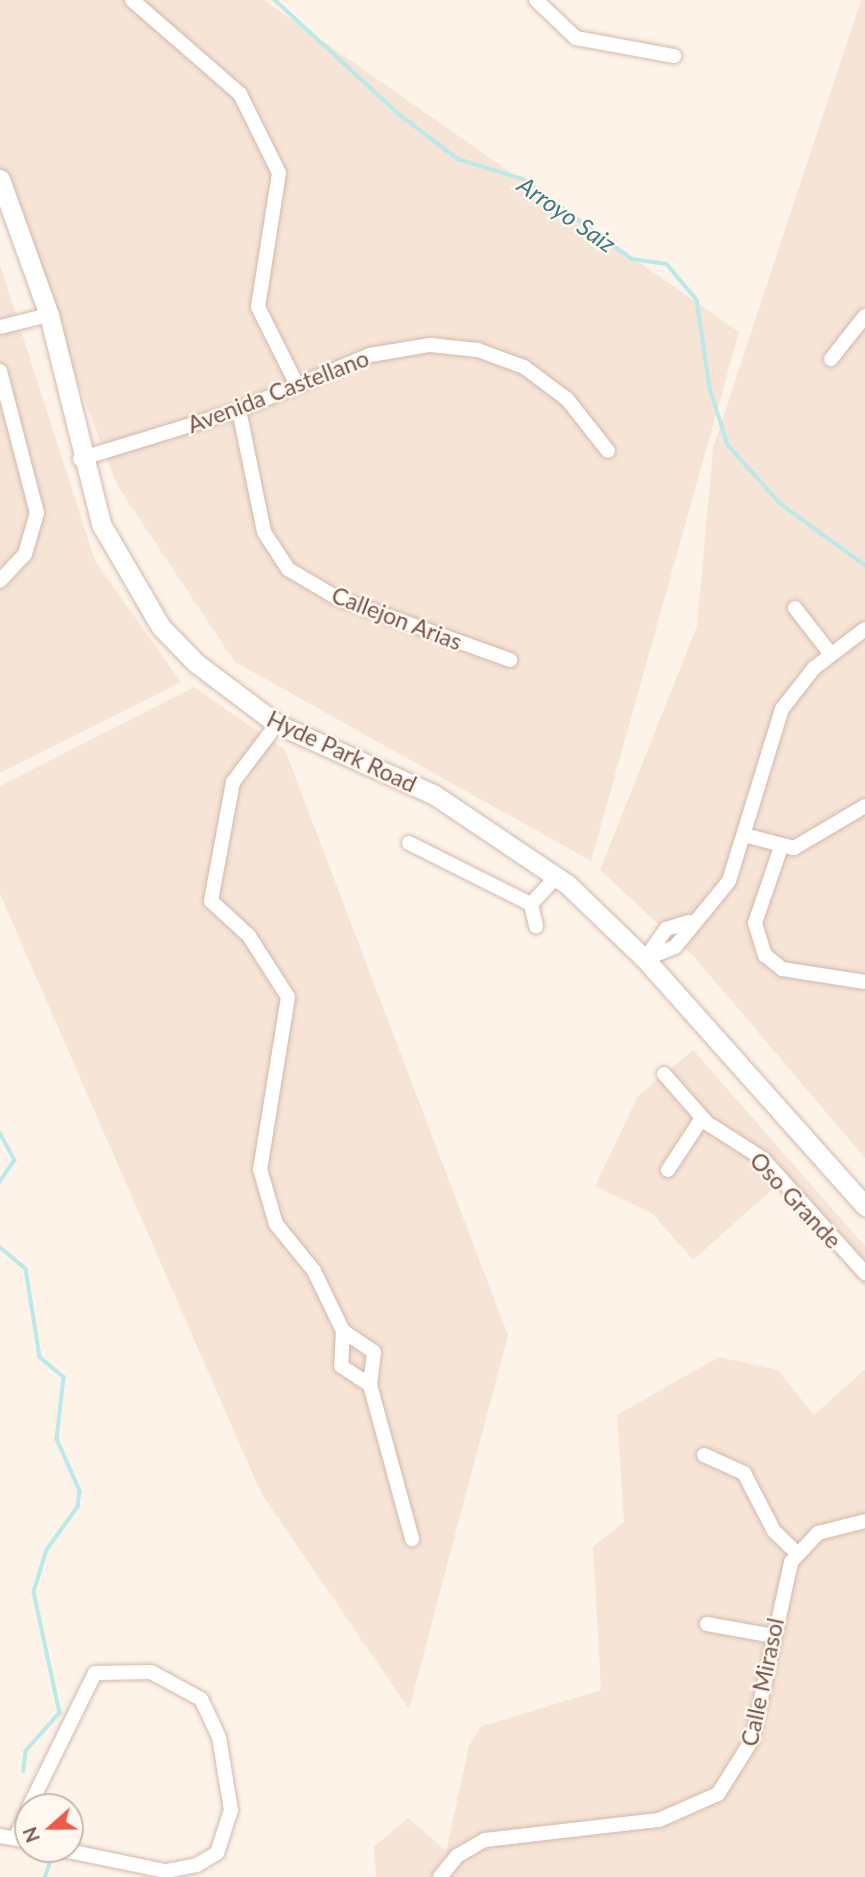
<!DOCTYPE html>
<style>
body{margin:0}
#map{position:relative;width:865px;height:1877px;overflow:hidden;background:#fef3e9;font-family:Lato,sans-serif}
div>[style]{position:absolute}
.residential>*{inset:0;background:#f6e4d6}
.stream>*{height:3.5px;margin:-1.75px;padding:0 1.75px;transform-origin:1.75px;border-radius:1.75px;background:#bbe8e9}
.roads{filter:drop-shadow(0 0 2px #d1b9ad) drop-shadow(0 0 2px #d1b9ad)}
.minor>*{height:14px;margin:-7px;padding:0 7px;transform-origin:7px;border-radius:7px;background:#fff}
.secondary>*{height:19px;margin:-9.5px;padding:0 9.5px;transform-origin:9.5px;border-radius:9.5px;background:#fff}
span{translate:-50% -50%;white-space:nowrap;text-align:center;line-height:1.15;-webkit-text-stroke:5px #fff8f0;paint-order:stroke}
.street-label{font-size:23px;color:#7a564a}
.water-label{font-size:24px;color:#3c7c80;font-style:italic}
.north{position:absolute;left:14px;top:1793px;width:70px;height:70px;box-sizing:border-box;background:#fff8f0;border:2px solid #cab7ae;border-radius:50%;rotate:249deg;font-size:19px;font-weight:700;line-height:28px;text-align:center;color:#7a564a}
.north::after{content:'';display:block;margin:auto;width:24px;height:32px;background:#ee5a48;clip-path:polygon(50% 0,100% 100%,50% 72%,0 100%)}
</style>
<div id="map">
<div class="residential">
<i style="clip-path:polygon(0 0,264px 0,739px 332px,591px 861px,235px 662px,117px 485px,0 179px)"></i>
<i style="clip-path:polygon(861px 0,865px 0,865px 1158px,695px 958px,600px 870px,697px 626px,713px 448px)"></i>
<i style="clip-path:polygon(0 265px,95px 561px,181px 682px,0 773px)"></i>
<i style="clip-path:polygon(194px 687px,285px 750px,508px 1335px,409px 1709px,261px 1493px,0 894px,0 786px)"></i>
<i style="clip-path:polygon(693px 1050px,865px 1246px,865px 1287px,776px 1186px,693px 1260px,653px 1214px,595px 1186px,638px 1096px)"></i>
<i style="clip-path:polygon(719px 1357px,778px 1370px,814px 1415px,865px 1369px,865px 1877px,376px 1877px,374px 1847px,408px 1818px,446px 1851px,469px 1746px,480px 1727px,601px 1690px,593px 1547px,624px 1522px,617px 1415px)"></i>
</div>
<div class="stream">
<i style="left:275px;top:0;width:170px;rotate:42.6deg"></i>
<i style="left:400px;top:115px;width:73px;rotate:37.2deg"></i>
<i style="left:458px;top:159px;width:68px;rotate:17.1deg"></i>
<i style="left:523px;top:179px;width:135px;rotate:36.3deg"></i>
<i style="left:632px;top:259px;width:35px;rotate:8deg"></i>
<i style="left:667px;top:264px;width:47px;rotate:50.2deg"></i>
<i style="left:697px;top:300px;width:89px;rotate:81.6deg"></i>
<i style="left:710px;top:388px;width:60px;rotate:72.5deg"></i>
<i style="left:728px;top:445px;width:79px;rotate:48.1deg"></i>
<i style="left:781px;top:504px;width:104px;rotate:36deg"></i>
<i style="left:0;top:1133px;width:31px;rotate:61deg"></i>
<i style="left:15px;top:1160px;width:27px;rotate:124deg"></i>
<i style="left:0;top:1247px;width:34px;rotate:40deg"></i>
<i style="left:26px;top:1269px;width:89px;rotate:81deg"></i>
<i style="left:40px;top:1357px;width:31px;rotate:40deg"></i>
<i style="left:64px;top:1377px;width:62px;rotate:96.4deg"></i>
<i style="left:57px;top:1439px;width:57px;rotate:66.1deg"></i>
<i style="left:80px;top:1491px;width:16px;rotate:97deg"></i>
<i style="left:78px;top:1507px;width:53px;rotate:125.8deg"></i>
<i style="left:47px;top:1550px;width:44px;rotate:107.2deg"></i>
<i style="left:34px;top:1592px;width:124px;rotate:77.9deg"></i>
<i style="left:60px;top:1713px;width:51px;rotate:131.8deg"></i>
<i style="left:26px;top:1751px;width:20px;rotate:96deg"></i>
<i style="left:45px;top:1877px;width:19px;rotate:-72deg"></i>
</div>
<div class="roads">
<div class="minor">
<i style="left:132px;top:0;width:143px;rotate:41deg"></i>
<i style="left:240px;top:94px;width:88px;rotate:63.7deg"></i>
<i style="left:279px;top:173px;width:136px;rotate:98.9deg"></i>
<i style="left:258px;top:307px;width:85px;rotate:63.4deg"></i>
<i style="left:536px;top:0;width:55px;rotate:43.5deg"></i>
<i style="left:576px;top:38px;width:100px;rotate:10.4deg"></i>
<i style="left:0;top:327px;width:50px;rotate:-13.8deg"></i>
<i style="left:831px;top:359px;width:55px;rotate:-51.7deg"></i>
<i style="left:0;top:371px;width:147px;rotate:75.4deg"></i>
<i style="left:37px;top:513px;width:43px;rotate:106.3deg"></i>
<i style="left:25px;top:554px;width:37px;rotate:133deg"></i>
<i style="left:239px;top:410px;width:125px;rotate:78.4deg"></i>
<i style="left:264px;top:532px;width:44px;rotate:57deg"></i>
<i style="left:288px;top:569px;width:57px;rotate:30.6deg"></i>
<i style="left:337px;top:598px;width:184px;rotate:19.7deg"></i>
<i style="left:80px;top:459px;width:166px;rotate:-17.1deg"></i>
<i style="left:239px;top:410px;width:142px;rotate:-22.8deg"></i>
<i style="left:370px;top:355px;width:61px;rotate:-9.5deg"></i>
<i style="left:430px;top:345px;width:48px;rotate:5.9deg"></i>
<i style="left:478px;top:350px;width:49px;rotate:20.3deg"></i>
<i style="left:524px;top:367px;width:54px;rotate:36.7deg"></i>
<i style="left:567px;top:399px;width:66px;rotate:51.7deg"></i>
<i style="left:795px;top:608px;width:57px;rotate:52.1deg"></i>
<i style="left:277px;top:724px;width:73px;rotate:127.2deg"></i>
<i style="left:233px;top:782px;width:121px;rotate:100.5deg"></i>
<i style="left:211px;top:901px;width:52px;rotate:42.6deg"></i>
<i style="left:249px;top:936px;width:72px;rotate:57.4deg"></i>
<i style="left:288px;top:997px;width:174px;rotate:99.2deg"></i>
<i style="left:260px;top:1169px;width:57px;rotate:73.8deg"></i>
<i style="left:276px;top:1224px;width:60px;rotate:51deg"></i>
<i style="left:314px;top:1271px;width:67px;rotate:64.2deg"></i>
<i style="left:343px;top:1331px;width:35px;rotate:93deg"></i>
<i style="left:341px;top:1366px;width:35px;rotate:33deg"></i>
<i style="left:744px;top:835px;width:52px;rotate:14.6deg"></i>
<i style="left:794px;top:848px;width:82px;rotate:-30.6deg"></i>
<i style="left:409px;top:843px;width:136px;rotate:26.6deg"></i>
<i style="left:531px;top:904px;width:23px;rotate:77deg"></i>
<i style="left:780px;top:850px;width:77px;rotate:108.9deg"></i>
<i style="left:755px;top:923px;width:34px;rotate:73deg"></i>
<i style="left:765px;top:955px;width:22px;rotate:39deg"></i>
<i style="left:782px;top:969px;width:84px;rotate:8.9deg"></i>
<i style="left:531px;top:904px;width:38px;rotate:-47deg"></i>
<i style="left:645px;top:959px;width:32px;rotate:-22deg"></i>
<i style="left:675px;top:947px;width:85px;rotate:-50.7deg"></i>
<i style="left:729px;top:881px;width:180px;rotate:-72.9deg"></i>
<i style="left:782px;top:709px;width:52px;rotate:-52deg"></i>
<i style="left:814px;top:668px;width:64px;rotate:-37.4deg"></i>
<i style="left:645px;top:959px;width:37px;rotate:-55deg"></i>
<i style="left:666px;top:929px;width:24px;rotate:-17deg"></i>
<i style="left:664px;top:1074px;width:65px;rotate:48.7deg"></i>
<i style="left:707px;top:1123px;width:67px;rotate:32.7deg"></i>
<i style="left:763px;top:1159px;width:153px;rotate:48.2deg"></i>
<i style="left:668px;top:1170px;width:62px;rotate:-56.8deg"></i>
<i style="left:343px;top:1331px;width:37px;rotate:34deg"></i>
<i style="left:374px;top:1352px;width:33px;rotate:97deg"></i>
<i style="left:370px;top:1385px;width:160px;rotate:74.7deg"></i>
<i style="left:704px;top:1455px;width:44px;rotate:24.2deg"></i>
<i style="left:744px;top:1473px;width:65px;rotate:62.7deg"></i>
<i style="left:774px;top:1531px;width:32px;rotate:44deg"></i>
<i style="left:707px;top:1624px;width:67px;rotate:10.3deg"></i>
<i style="left:29px;top:1807px;width:149px;rotate:-63.8deg"></i>
<i style="left:95px;top:1673px;width:56px;rotate:-1deg"></i>
<i style="left:151px;top:1672px;width:57px;rotate:28.4deg"></i>
<i style="left:201px;top:1699px;width:42px;rotate:64.7deg"></i>
<i style="left:219px;top:1737px;width:74px;rotate:80.7deg"></i>
<i style="left:231px;top:1810px;width:45px;rotate:108deg"></i>
<i style="left:217px;top:1853px;width:23px;rotate:149deg"></i>
<i style="left:197px;top:1865px;width:33px;rotate:169deg"></i>
<i style="left:165px;top:1871px;width:108px;rotate:-168.3deg"></i>
<i style="left:0;top:1836px;width:28px;rotate:10deg"></i>
<i style="left:16px;top:1837px;width:30px;rotate:-67deg"></i>
<i style="left:440px;top:1877px;width:27px;rotate:-51deg"></i>
<i style="left:457px;top:1856px;width:32px;rotate:-30deg"></i>
<i style="left:485px;top:1840px;width:175px;rotate:-6.6deg"></i>
<i style="left:659px;top:1820px;width:64px;rotate:-23.8deg"></i>
<i style="left:718px;top:1794px;width:64px;rotate:-57.8deg"></i>
<i style="left:752px;top:1740px;width:182px;rotate:-77.6deg"></i>
<i style="left:791px;top:1562px;width:40px;rotate:-47deg"></i>
<i style="left:818px;top:1533px;width:49px;rotate:-14.3deg"></i>
</div>
<div class="secondary">
<i style="left:0;top:179px;width:145px;rotate:70.2deg"></i>
<i style="left:49px;top:315px;width:215px;rotate:76deg"></i>
<i style="left:101px;top:524px;width:119px;rotate:59.8deg"></i>
<i style="left:161px;top:627px;width:50px;rotate:45.8deg"></i>
<i style="left:196px;top:663px;width:101px;rotate:37deg"></i>
<i style="left:277px;top:724px;width:171px;rotate:24.2deg"></i>
<i style="left:433px;top:794px;width:161px;rotate:33.9deg"></i>
<i style="left:567px;top:884px;width:108px;rotate:43.9deg"></i>
<i style="left:645px;top:959px;width:331px;rotate:48.3deg"></i>
</div>
</div>
<div class="street-label">
<span style="left:278px;top:391px;rotate:-21deg">Avenida Castellano</span>
<span style="left:397px;top:618px;rotate:21deg">Callejon Arias</span>
<span style="left:342px;top:751px;rotate:25deg">Hyde Park Road</span>
<span style="left:796px;top:1200px;rotate:47deg">Oso Grande</span>
<span style="left:762px;top:1682px;rotate:-78deg">Calle Mirasol</span>
</div>
<div class="water-label">
<span style="left:567px;top:214px;rotate:35deg">Arroyo Saiz</span>
</div>
<div class="north">N</div>
</div>
